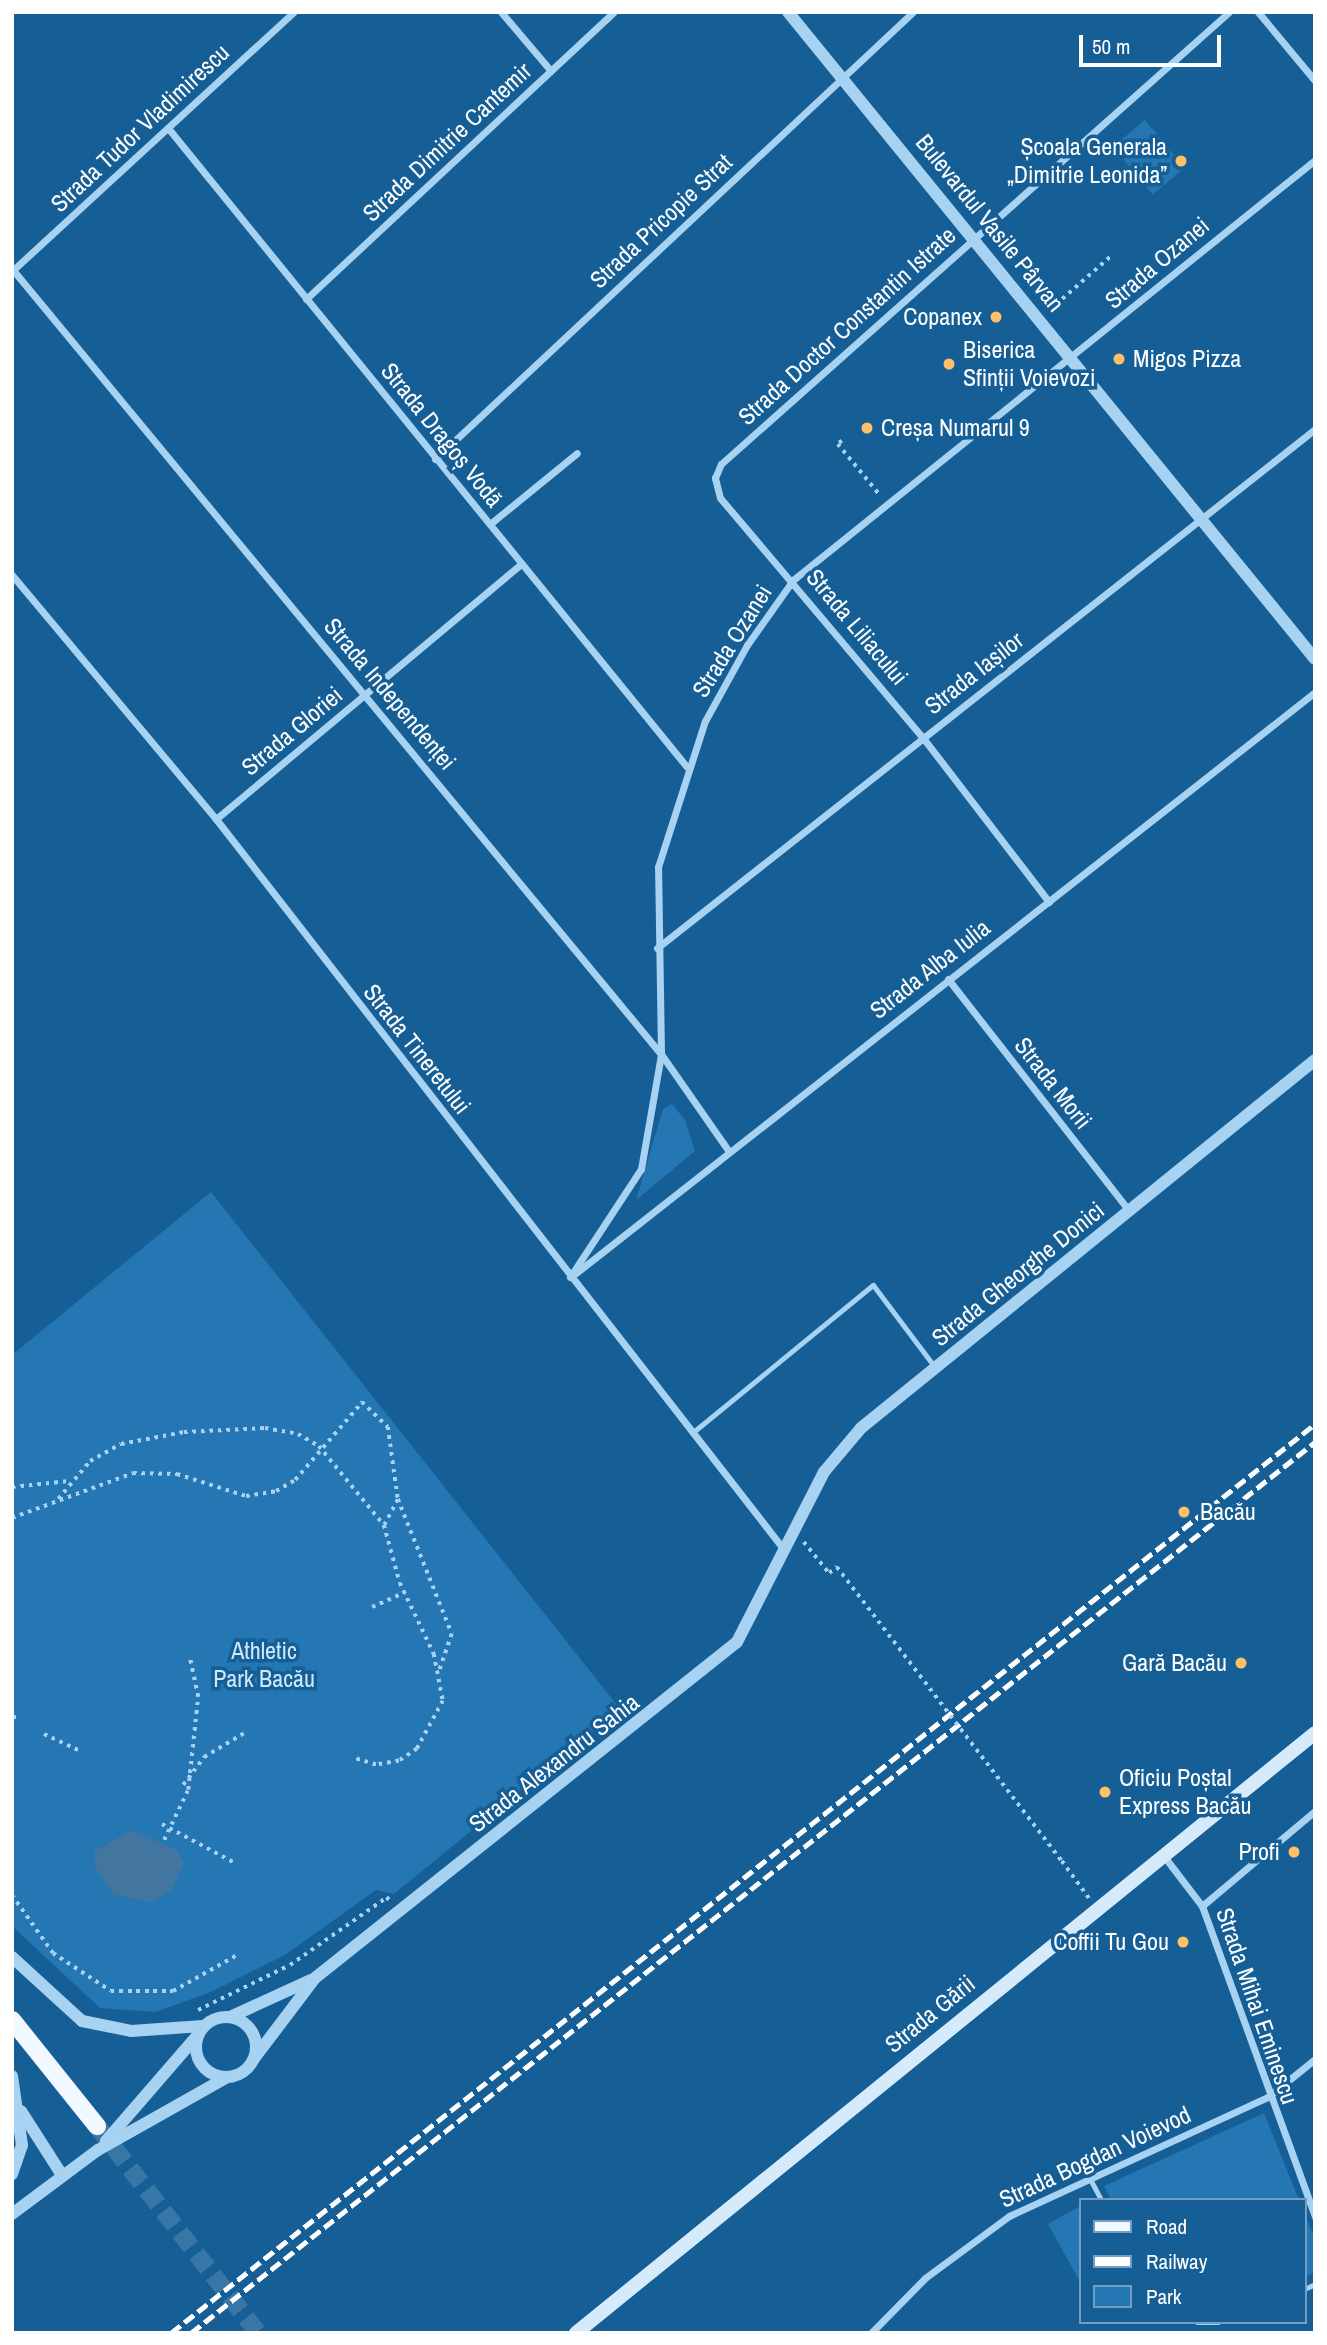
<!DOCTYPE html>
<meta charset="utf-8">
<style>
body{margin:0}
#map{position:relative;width:1327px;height:2345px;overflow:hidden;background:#155e96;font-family:"Archivo Narrow",sans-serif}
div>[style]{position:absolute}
.green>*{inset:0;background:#2477b3;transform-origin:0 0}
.water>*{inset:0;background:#42769e}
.primary-tunnel>*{height:18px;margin-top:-9px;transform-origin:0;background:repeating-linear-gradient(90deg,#3876a6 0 18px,transparent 0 27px)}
.path>*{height:3.5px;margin-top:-1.75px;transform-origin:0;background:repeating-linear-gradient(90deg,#a7d2f2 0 3.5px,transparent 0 8.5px)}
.service>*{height:5px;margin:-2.5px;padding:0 2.5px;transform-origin:2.5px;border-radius:2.5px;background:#a7d2f2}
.minor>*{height:7px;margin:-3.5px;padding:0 3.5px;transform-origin:3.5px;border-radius:3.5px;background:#a7d2f2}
.tertiary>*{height:12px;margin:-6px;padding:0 6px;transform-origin:6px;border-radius:6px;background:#a7d2f2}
.tertiary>.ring{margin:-6px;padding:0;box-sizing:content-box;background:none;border:12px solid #a7d2f2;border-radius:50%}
.secondary>*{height:14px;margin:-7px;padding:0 7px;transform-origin:7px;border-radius:7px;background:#d5ebfc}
.primary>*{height:18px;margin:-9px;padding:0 9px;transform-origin:9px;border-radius:9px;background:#f1f8ff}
.rail>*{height:5px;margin-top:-2.5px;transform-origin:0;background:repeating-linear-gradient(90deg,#fff 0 12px,transparent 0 17px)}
.path-bridge>*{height:3.5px;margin-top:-1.75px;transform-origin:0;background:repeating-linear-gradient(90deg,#a7d2f2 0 3.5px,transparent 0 8.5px)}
.dots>*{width:19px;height:19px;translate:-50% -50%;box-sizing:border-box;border:4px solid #155e96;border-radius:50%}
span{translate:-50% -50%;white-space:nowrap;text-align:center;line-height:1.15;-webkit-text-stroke:7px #155e96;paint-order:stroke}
.street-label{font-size:24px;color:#fff}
.poi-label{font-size:24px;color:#fff}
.right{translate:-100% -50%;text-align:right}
.left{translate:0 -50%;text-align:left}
.park-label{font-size:24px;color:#cee9fc}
.frame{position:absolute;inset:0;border:14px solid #fff;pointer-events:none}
.legend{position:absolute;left:1079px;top:2198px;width:228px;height:126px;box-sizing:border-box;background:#155e96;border:2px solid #739ec0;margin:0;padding:9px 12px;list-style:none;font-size:21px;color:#fff}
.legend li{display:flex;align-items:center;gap:14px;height:35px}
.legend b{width:35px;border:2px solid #739ec0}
.scale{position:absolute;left:1079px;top:35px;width:142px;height:32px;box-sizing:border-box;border:4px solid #fff;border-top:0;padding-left:9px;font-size:21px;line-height:24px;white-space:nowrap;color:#fff;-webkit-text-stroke:5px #155e96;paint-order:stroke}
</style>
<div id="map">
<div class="green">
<i style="left:1145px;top:120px;width:62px;height:42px;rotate:50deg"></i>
<i style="clip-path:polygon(672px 1104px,685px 1120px,695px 1151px,636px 1200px,663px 1109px)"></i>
<i style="clip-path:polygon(211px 1192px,620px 1709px,394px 1894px,376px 1890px,285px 1955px,211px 1992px,156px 2012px,100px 2008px,12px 1926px,12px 1355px)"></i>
<i style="clip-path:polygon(1264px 2113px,1299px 2200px,1111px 2200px,1104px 2186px)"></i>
<i style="clip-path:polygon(1080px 2206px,1080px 2282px,1048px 2224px)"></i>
<i style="clip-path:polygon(1304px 2213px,1315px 2239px,1315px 2272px,1304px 2277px)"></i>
</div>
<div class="water">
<i style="clip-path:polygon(131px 1831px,177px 1850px,184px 1863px,171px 1891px,151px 1902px,114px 1895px,95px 1867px,94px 1851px)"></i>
</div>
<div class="primary-tunnel">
<i style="left:97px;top:2126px;width:262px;rotate:52.1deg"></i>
</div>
<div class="path">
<i style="left:1062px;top:299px;width:67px;rotate:-41.3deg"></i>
<i style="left:842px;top:441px;width:5px;rotate:143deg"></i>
<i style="left:838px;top:444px;width:65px;rotate:50.6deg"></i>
<i style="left:12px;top:1487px;width:57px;rotate:-6deg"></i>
<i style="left:58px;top:1499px;width:50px;rotate:-49.9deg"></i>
<i style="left:90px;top:1461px;width:35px;rotate:-29deg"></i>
<i style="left:121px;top:1444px;width:64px;rotate:-10.8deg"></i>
<i style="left:184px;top:1432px;width:81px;rotate:-2.8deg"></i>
<i style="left:265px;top:1428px;width:34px;rotate:10deg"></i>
<i style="left:298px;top:1434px;width:24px;rotate:30deg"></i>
<i style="left:319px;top:1446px;width:102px;rotate:50.6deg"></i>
<i style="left:384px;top:1525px;width:60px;rotate:74.6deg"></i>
<i style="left:400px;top:1583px;width:79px;rotate:64.4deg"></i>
<i style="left:434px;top:1654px;width:48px;rotate:79.2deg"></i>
<i style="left:443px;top:1701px;width:55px;rotate:118.4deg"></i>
<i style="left:417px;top:1749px;width:22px;rotate:146deg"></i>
<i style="left:399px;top:1761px;width:23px;rotate:170deg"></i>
<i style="left:376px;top:1765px;width:21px;rotate:-163deg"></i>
<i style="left:12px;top:1518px;width:129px;rotate:-20.4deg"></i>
<i style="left:133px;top:1473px;width:44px;rotate:1.3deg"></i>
<i style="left:177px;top:1474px;width:72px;rotate:17.7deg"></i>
<i style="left:246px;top:1496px;width:30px;rotate:-9deg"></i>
<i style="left:276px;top:1491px;width:22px;rotate:-30deg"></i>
<i style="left:295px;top:1480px;width:103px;rotate:-49.3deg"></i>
<i style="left:362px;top:1402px;width:36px;rotate:44deg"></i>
<i style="left:388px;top:1427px;width:73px;rotate:82.1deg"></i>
<i style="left:398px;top:1499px;width:145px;rotate:68.2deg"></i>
<i style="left:452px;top:1634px;width:40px;rotate:108.9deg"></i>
<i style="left:384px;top:1525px;width:30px;rotate:-62deg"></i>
<i style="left:804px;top:1542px;width:40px;rotate:51deg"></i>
<i style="left:372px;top:1607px;width:36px;rotate:-24deg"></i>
<i style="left:12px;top:1717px;width:7px"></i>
<i style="left:44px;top:1734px;width:40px;rotate:25deg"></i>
<i style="left:183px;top:1785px;width:35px;rotate:-53deg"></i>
<i style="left:204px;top:1757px;width:49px;rotate:-30.8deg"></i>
<i style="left:162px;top:1824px;width:85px;rotate:28.1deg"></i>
<i style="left:164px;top:1840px;width:55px;rotate:-64.4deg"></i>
<i style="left:188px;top:1790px;width:94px;rotate:-83.9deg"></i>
<i style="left:198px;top:1697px;width:38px;rotate:-102deg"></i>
<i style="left:1062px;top:1861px;width:46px;rotate:53.9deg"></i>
<i style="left:12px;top:1895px;width:71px;rotate:54.7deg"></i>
<i style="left:53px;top:1953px;width:69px;rotate:33.2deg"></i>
<i style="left:111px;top:1991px;width:62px"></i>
<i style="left:173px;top:1991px;width:76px;rotate:-29.3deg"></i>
<i style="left:198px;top:2010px;width:102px;rotate:-26.1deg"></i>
<i style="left:290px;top:1965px;width:118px;rotate:-35deg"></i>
<i style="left:387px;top:1897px;width:6px;rotate:59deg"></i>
</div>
<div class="service">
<i style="left:692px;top:1433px;width:234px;rotate:-39.3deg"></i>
<i style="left:873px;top:1285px;width:101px;rotate:53deg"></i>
<i style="left:1090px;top:2179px;width:24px;rotate:62deg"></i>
<i style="left:1304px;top:2289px;width:12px;rotate:-24deg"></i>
<i style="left:1197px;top:2322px;width:21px"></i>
</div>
<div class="minor">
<i style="left:501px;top:12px;width:77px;rotate:49.7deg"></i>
<i style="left:1258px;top:12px;width:89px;rotate:50.4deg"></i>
<i style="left:168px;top:128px;width:823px;rotate:50.92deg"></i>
<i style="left:13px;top:270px;width:1017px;rotate:50.43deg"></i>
<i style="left:661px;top:1054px;width:117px;rotate:55.1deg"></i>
<i style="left:12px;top:271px;width:383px;rotate:-42.6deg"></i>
<i style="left:306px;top:299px;width:421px;rotate:-43deg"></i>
<i style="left:435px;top:459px;width:654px;rotate:-43.08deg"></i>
<i style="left:490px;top:524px;width:112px;rotate:-39.2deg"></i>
<i style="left:12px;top:575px;width:318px;rotate:50.1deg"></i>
<i style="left:216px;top:819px;width:927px;rotate:52.14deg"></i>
<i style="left:216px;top:819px;width:398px;rotate:-39.9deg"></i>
<i style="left:1049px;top:902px;width:207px;rotate:-127.5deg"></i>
<i style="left:923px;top:738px;width:314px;rotate:-130.2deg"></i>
<i style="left:720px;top:498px;width:21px;rotate:-104deg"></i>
<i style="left:715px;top:478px;width:15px;rotate:-67deg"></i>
<i style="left:721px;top:464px;width:680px;rotate:-41.66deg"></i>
<i style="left:657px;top:948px;width:838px;rotate:-38.26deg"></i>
<i style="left:948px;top:979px;width:294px;rotate:52deg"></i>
<i style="left:576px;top:1273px;width:940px;rotate:-38.17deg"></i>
<i style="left:570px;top:1277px;width:129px;rotate:-56.7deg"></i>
<i style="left:641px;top:1169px;width:117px;rotate:-80.1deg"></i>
<i style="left:661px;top:1054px;width:187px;rotate:-90.9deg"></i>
<i style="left:658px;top:867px;width:153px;rotate:-72.2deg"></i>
<i style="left:705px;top:721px;width:87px;rotate:-61.1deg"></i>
<i style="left:747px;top:645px;width:80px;rotate:-54.7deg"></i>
<i style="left:793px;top:580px;width:670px;rotate:-38.82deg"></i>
<i style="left:1163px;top:1855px;width:64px;rotate:52.6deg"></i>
<i style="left:1202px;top:1906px;width:331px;rotate:70deg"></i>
<i style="left:1202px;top:1906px;width:148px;rotate:-40.1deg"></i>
<i style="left:871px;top:2333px;width:77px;rotate:-45.5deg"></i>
<i style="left:925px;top:2278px;width:104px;rotate:-36.4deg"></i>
<i style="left:1009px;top:2216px;width:285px;rotate:-24.7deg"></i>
<i style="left:1268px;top:2097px;width:60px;rotate:-39deg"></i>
</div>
<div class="tertiary">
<i style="left:788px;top:12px;width:834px;rotate:50.84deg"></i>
<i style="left:12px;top:1957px;width:95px;rotate:42.4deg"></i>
<i style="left:82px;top:2021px;width:50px;rotate:11.5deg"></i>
<i style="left:131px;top:2031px;width:72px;rotate:-4deg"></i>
<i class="ring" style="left:196px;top:2017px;width:48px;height:48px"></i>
<i style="left:230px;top:2017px;width:89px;rotate:-24.6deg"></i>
<i style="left:253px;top:2060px;width:103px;rotate:-52.9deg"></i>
<i style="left:315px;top:1978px;width:539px;rotate:-38.53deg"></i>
<i style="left:737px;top:1642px;width:191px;rotate:-62.9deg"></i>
<i style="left:824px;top:1472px;width:57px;rotate:-49.9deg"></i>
<i style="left:861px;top:1428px;width:584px;rotate:-39.03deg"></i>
<i style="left:12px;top:2076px;width:70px;rotate:81.8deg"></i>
<i style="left:22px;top:2145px;width:31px;rotate:109deg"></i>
<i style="left:21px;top:2111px;width:76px;rotate:57.4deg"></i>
<i style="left:106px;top:2141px;width:139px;rotate:-49.1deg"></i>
<i style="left:12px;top:2214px;width:107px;rotate:-36.7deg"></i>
<i style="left:98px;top:2150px;width:147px;rotate:-29.4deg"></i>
</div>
<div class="secondary">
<i style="left:576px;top:2333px;width:952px;rotate:-39.07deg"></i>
</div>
<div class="primary">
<i style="left:12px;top:2020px;width:136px;rotate:51.3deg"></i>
</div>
<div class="rail">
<i style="left:171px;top:2333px;width:1461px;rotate:-38.47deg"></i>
<i style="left:191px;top:2333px;width:1434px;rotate:-38.4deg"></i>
</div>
<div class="path-bridge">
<i style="left:829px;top:1573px;width:10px;rotate:-37deg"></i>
<i style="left:837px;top:1567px;width:370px;rotate:52.6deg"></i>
</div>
<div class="dots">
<i style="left:1181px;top:161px;background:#ffc067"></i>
<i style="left:996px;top:317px;background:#ffc067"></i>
<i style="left:1119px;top:359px;background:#ffc067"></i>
<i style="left:949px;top:364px;background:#ffc067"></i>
<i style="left:867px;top:428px;background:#ffc067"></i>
<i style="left:1184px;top:1512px;background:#ffc067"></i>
<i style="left:1241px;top:1663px;background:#ffc067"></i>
<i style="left:1105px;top:1792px;background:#ffc067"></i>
<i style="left:1294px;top:1852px;background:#ffc067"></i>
<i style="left:1183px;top:1942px;background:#ffc067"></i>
</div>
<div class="street-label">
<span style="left:140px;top:128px;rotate:-43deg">Strada Tudor Vladimirescu</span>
<span style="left:447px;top:142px;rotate:-43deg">Strada Dimitrie Cantemir</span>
<span style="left:661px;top:221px;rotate:-43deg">Strada Pricopie Strat</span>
<span style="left:990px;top:223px;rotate:51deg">Bulevardul Vasile Pârvan</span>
<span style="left:1157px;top:263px;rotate:-40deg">Strada Ozanei</span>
<span style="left:847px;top:326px;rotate:-42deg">Strada Doctor Constantin Istrate</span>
<span style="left:442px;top:435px;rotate:51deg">Strada Dragoș Vodă</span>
<span style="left:857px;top:627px;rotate:50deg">Strada Liliacului</span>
<span style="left:732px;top:641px;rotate:-58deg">Strada Ozanei</span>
<span style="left:974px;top:673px;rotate:-38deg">Strada Iașilor</span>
<span style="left:390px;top:694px;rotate:50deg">Strada Independenței</span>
<span style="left:292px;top:731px;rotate:-40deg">Strada Gloriei</span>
<span style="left:930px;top:969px;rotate:-38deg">Strada Alba Iulia</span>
<span style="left:417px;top:1049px;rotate:52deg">Strada Tineretului</span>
<span style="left:1053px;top:1083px;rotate:52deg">Strada Morii</span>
<span style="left:1018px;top:1274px;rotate:-39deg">Strada Gheorghe Donici</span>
<span style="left:554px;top:1763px;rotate:-38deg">Strada Alexandru Sahia</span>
<span style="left:1257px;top:2006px;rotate:71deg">Strada Mihai Eminescu</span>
<span style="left:930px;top:2014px;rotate:-39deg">Strada Gării</span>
<span style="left:1095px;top:2157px;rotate:-25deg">Strada Bogdan Voievod</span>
</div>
<div class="poi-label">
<span class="right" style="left:1167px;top:161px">Școala Generala<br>„Dimitrie Leonida”</span>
<span class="right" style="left:982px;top:317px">Copanex</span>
<span class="left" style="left:963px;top:364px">Biserica<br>Sfinții Voievozi</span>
<span class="left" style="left:1133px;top:359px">Migos Pizza</span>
<span class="left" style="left:881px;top:428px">Creșa Numarul 9</span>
<span class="left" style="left:1200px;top:1512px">Bacău</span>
<span class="right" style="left:1227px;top:1663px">Gară Bacău</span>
<span class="left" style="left:1119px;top:1792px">Oficiu Poștal<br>Express Bacău</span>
<span class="right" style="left:1280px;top:1852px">Profi</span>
<span class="right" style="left:1169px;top:1942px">Coffii Tu Gou</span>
</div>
<div class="park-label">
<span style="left:264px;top:1665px">Athletic<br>Park Bacău</span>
</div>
<div class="frame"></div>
<ul class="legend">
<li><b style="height:9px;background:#f1f8ff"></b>Road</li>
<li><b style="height:9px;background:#fff"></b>Railway</li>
<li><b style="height:19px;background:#2477b3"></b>Park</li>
</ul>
<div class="scale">50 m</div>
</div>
